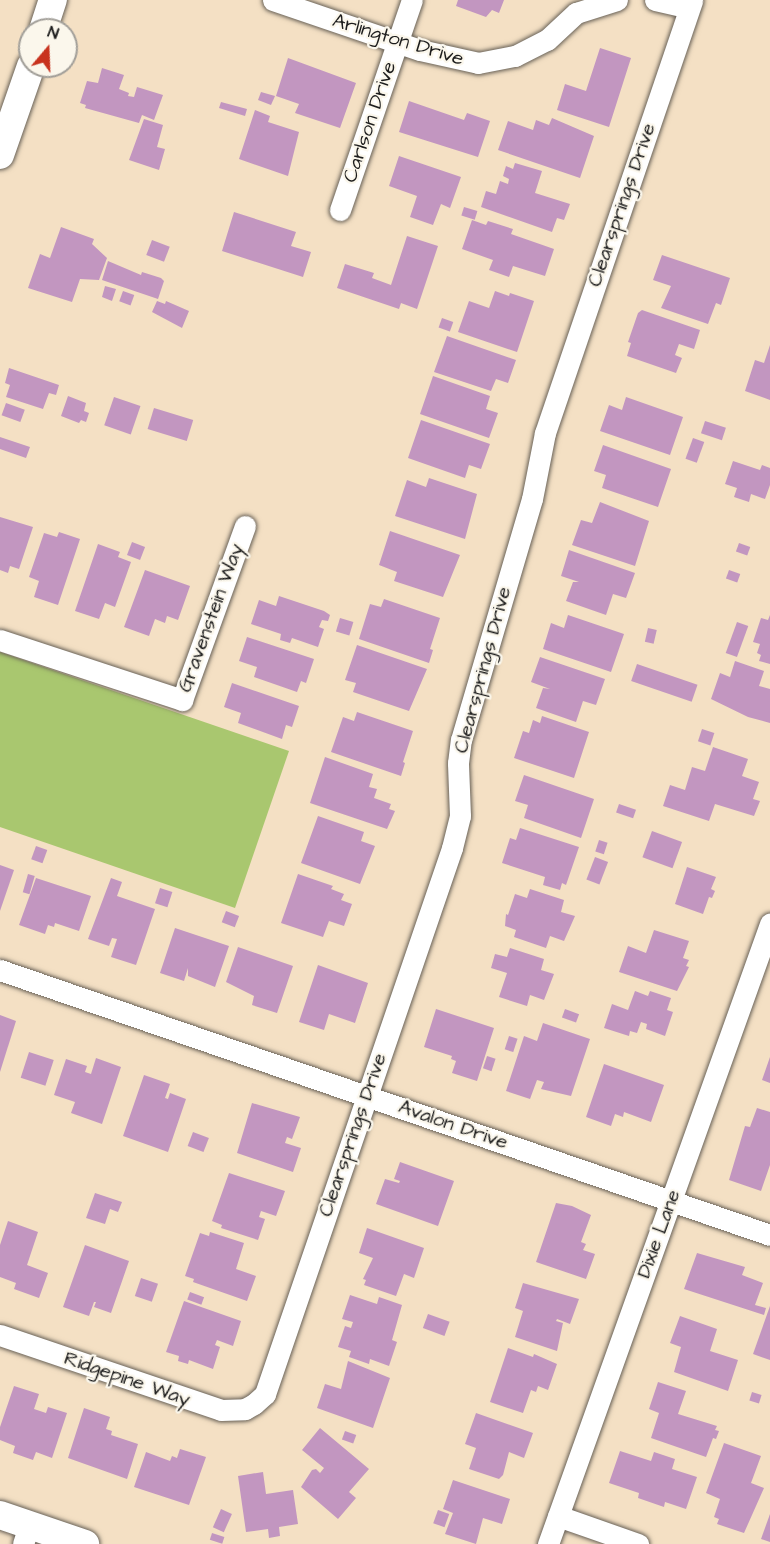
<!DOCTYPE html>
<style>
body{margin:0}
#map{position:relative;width:770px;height:1544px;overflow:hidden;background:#f4e0c4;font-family:"Architects Daughter",sans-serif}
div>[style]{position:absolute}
.green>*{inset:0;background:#a9c76f}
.building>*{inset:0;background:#c296c0;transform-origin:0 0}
.roads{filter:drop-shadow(0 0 2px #686157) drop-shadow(0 0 2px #686157)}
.street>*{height:21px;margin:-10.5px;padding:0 10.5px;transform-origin:10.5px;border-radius:10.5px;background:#fff}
.secondary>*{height:28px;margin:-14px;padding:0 14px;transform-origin:14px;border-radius:14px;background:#fff}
span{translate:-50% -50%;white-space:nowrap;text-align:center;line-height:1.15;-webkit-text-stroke:4.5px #fbf7ec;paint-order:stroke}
.street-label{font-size:20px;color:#1c1c1c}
.north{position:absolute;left:18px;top:18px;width:60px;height:60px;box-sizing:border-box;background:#fbf7ec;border:2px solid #a29f99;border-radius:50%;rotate:19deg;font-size:16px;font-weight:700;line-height:24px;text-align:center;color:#1c1c1c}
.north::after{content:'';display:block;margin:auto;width:21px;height:27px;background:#c8321e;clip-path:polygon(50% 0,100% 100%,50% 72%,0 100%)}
</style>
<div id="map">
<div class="green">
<i style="clip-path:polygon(0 652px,289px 751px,235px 908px,0 827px)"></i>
</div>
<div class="building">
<i style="clip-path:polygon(458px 0,504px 0,499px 13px,492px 10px,486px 17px,456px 6px)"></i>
<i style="clip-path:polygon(600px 48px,631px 58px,609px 127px,557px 110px,565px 84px,586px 91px)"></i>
<i style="clip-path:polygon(288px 58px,356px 83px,340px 128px,295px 113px,299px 104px,276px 96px)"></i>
<i style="clip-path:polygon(102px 68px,124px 75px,119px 89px,129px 93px,128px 96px,134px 97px,137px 87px,163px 95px,154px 120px,142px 115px,139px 123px,85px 108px,86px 105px,80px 103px,87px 81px,98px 83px)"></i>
<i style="clip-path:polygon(261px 92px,275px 96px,271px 105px,258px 100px)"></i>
<i style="clip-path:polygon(409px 101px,464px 120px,467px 113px,490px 121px,478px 157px,399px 132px)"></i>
<i style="clip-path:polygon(221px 102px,247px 109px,245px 116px,219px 108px)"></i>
<i style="clip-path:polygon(255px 110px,270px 116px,268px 122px,299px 132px,288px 176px,239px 159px)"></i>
<i style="clip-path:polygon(552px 118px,594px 136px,580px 178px,498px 150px,508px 121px,533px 130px,536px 120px,549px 125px)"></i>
<i style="clip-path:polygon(144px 119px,163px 125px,157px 147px,165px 149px,159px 170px,129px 160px)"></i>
<i style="clip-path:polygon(399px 156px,461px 177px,450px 208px,441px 204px,433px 225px,410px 217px,417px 196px,389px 186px)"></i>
<i style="clip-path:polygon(515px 163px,542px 171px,535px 193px,570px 204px,564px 220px,557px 218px,552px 232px,481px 207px,486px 191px,496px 194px,500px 181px,508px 184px,509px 179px,503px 176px,506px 166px,513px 169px)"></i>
<i style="left:464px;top:207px;width:14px;height:9px;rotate:17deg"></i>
<i style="clip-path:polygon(234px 212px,296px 232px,291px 246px,311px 252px,303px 277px,222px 251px)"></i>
<i style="clip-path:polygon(472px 220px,486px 225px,488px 221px,513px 229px,511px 234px,554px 249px,545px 276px,513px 266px,509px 277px,489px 270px,493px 260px,462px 249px)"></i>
<i style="clip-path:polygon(61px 227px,94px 239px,92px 244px,107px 258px,99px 280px,80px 279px,72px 302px,28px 288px,40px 254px,50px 258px)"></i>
<i style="clip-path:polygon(407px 236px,438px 246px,417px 309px,401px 303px,399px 309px,337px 288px,345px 264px,374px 273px,372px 278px,391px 285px)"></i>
<i style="left:152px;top:240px;width:19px;height:16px;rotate:21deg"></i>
<i style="clip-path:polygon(662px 255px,730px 278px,721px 305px,716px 303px,708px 324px,661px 308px,671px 286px,653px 280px)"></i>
<i style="clip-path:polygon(108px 261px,141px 275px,142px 272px,161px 278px,164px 281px,158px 299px,102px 280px)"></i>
<i style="clip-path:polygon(105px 286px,116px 289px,112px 301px,102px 297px)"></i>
<i style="left:123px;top:291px;width:12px;height:11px;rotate:20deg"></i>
<i style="clip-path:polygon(495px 291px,509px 296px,510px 293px,534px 301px,517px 352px,458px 332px,469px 301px,489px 308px)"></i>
<i style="clip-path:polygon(157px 301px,165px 304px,166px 301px,189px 311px,182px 328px,152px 312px)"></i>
<i style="clip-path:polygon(642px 310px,700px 330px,694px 349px,679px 344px,675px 355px,682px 358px,676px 373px,627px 356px,631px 343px,628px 342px,638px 313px)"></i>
<i style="left:442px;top:318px;width:12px;height:10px;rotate:20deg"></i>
<i style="clip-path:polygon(447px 336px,516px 360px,508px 383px,496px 379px,491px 391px,434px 372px)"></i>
<i style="clip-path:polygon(770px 345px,770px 400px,745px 391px,755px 360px,764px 363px)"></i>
<i style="clip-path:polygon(9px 368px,59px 385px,56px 395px,49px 393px,43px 409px,6px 397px,10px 385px,5px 383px)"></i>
<i style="clip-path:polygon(433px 376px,490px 396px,486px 409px,498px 413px,489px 438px,420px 414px)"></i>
<i style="clip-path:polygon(68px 396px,86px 403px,84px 411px,89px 413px,86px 422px,81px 420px,79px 423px,61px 416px)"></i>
<i style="left:114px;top:397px;width:28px;height:30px;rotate:19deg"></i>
<i style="clip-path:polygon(626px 397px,683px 417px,670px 455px,600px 431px,609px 405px,622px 410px)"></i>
<i style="left:6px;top:403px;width:20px;height:13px;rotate:20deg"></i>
<i style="left:154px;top:408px;width:41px;height:22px;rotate:17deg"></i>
<i style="clip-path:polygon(421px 420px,490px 444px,481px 469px,469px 465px,465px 478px,408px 458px)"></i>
<i style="left:705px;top:421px;width:22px;height:13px;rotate:18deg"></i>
<i style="clip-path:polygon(0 437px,30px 447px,26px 458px,0 449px)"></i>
<i style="left:693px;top:438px;width:12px;height:22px;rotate:20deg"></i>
<i style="clip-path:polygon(603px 445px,671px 469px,658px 507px,602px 488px,606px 475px,594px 471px)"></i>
<i style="clip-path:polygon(733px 461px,760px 470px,762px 465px,770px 468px,770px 485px,765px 499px,751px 494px,749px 502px,734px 497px,737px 488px,725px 484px)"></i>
<i style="clip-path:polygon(429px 478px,477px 494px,465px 539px,395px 516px,407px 480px,426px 487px)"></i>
<i style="clip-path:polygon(600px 502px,649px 521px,635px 566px,572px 545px,581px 520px,592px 523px)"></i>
<i style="clip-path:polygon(0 517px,33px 527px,19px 569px,10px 566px,8px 573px,0 570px)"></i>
<i style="clip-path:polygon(390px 531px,460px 555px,443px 597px,394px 581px,397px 572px,379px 565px)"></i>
<i style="clip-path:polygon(59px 532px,80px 539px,58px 605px,34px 597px,39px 581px,29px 577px,44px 533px,57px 537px)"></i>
<i style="left:132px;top:542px;width:14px;height:14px;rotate:21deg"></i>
<i style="left:739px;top:543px;width:12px;height:9px;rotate:20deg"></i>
<i style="clip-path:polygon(98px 544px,120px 552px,118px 557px,131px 562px,115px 607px,105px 603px,99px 619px,75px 611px)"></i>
<i style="clip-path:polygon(569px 550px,635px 573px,626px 598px,613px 594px,606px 615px,566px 601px,573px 582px,579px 582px,561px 576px)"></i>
<i style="clip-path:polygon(145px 570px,190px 586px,178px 620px,167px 616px,165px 623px,155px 619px,149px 636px,124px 627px)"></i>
<i style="left:729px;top:570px;width:12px;height:9px;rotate:20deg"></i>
<i style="clip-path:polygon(279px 596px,324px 611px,330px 615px,328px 621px,322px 620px,319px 627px,324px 629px,318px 647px,292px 638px,290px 643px,280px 640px,281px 634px,251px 624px,259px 600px,276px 606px)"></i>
<i style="clip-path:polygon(384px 599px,440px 618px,430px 649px,433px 650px,429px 663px,359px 639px,370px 604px,381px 607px)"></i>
<i style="clip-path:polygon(568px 615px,624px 634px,611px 672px,543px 649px,551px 623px,564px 628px)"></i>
<i style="clip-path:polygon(770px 615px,770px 664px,759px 661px,761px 655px,757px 653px,760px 644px,753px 642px,761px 618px,768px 620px)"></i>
<i style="left:340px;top:618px;width:14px;height:14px;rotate:17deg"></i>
<i style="left:737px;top:622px;width:12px;height:33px;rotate:20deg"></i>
<i style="left:648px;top:628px;width:9px;height:14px;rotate:13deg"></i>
<i style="clip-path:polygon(247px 637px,314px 659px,306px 683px,301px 681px,297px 692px,254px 677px,257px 667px,239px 661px)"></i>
<i style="clip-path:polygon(357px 645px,427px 669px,409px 711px,353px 692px,356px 683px,345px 680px)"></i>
<i style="clip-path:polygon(540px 657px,605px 679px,596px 705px,583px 701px,576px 722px,536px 708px,543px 688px,550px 689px,531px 682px)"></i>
<i style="clip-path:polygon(735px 661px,764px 671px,759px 686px,770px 689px,770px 723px,748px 717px,711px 699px,720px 673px,730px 677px)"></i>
<i style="left:637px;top:664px;width:64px;height:18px;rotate:19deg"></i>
<i style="clip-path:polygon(232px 683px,299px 706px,292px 727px,286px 725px,282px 739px,238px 723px,241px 713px,224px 707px)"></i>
<i style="clip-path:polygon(357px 712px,413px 731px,403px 762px,405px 763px,401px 776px,331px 752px,343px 717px,354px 721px)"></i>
<i style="clip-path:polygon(542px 716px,589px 732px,574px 778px,514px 758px,523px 731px,529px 733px,533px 720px,540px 723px)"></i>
<i style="left:702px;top:729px;width:13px;height:13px;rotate:18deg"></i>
<i style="clip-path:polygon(713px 747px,748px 759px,742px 776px,759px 782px,753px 799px,760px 801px,754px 816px,715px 804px,709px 821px,663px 806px,670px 785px,685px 790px,692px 767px,705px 771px)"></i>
<i style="clip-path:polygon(325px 757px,373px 774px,369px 787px,377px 789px,374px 798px,391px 804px,389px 809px,395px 811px,387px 829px,310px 803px)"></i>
<i style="clip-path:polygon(524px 775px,594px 799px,581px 838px,524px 818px,528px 805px,515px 801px)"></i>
<i style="left:619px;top:804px;width:18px;height:9px;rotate:19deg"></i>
<i style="clip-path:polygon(318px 816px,364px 832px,361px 841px,375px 846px,360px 884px,301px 863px)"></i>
<i style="clip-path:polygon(520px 828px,579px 847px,566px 885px,562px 883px,560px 890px,543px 885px,545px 877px,502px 863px,510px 838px,516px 840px)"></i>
<i style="left:652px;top:831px;width:32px;height:28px;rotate:20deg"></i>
<i style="left:599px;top:840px;width:9px;height:12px;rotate:18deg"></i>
<i style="left:36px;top:846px;width:12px;height:14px;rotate:20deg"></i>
<i style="left:595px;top:857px;width:14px;height:24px;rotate:21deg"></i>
<i style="clip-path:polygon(0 865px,14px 870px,0 911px)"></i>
<i style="clip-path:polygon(687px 867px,716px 877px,711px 889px,715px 891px,712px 898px,709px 897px,703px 914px,675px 904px)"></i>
<i style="left:28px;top:874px;width:7px;height:19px;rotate:16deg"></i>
<i style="clip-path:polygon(298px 874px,333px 886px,331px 889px,344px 894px,341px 900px,352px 904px,344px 926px,329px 921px,323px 937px,281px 923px)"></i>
<i style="clip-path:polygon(36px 878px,91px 896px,79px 931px,55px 923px,54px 927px,48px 925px,45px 934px,19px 925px)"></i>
<i style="clip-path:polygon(111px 878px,122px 882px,117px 896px,155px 909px,136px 965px,111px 957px,117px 939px,112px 938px,109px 946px,88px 939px)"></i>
<i style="left:160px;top:888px;width:13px;height:16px;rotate:18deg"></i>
<i style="clip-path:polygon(530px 889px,564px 900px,561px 912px,575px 916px,564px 941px,550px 936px,546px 948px,514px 937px,516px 930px,505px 926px,506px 914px,508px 915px,515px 894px,527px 898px)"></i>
<i style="left:226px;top:911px;width:14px;height:12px;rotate:21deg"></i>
<i style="clip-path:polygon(175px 928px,229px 946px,215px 987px,188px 976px,188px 968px,184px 981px,160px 973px)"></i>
<i style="clip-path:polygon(654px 930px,689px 941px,683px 958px,689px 960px,686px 966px,689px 967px,677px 991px,619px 972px,628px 946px,646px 953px)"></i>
<i style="clip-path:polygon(238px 947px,293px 966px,277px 1013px,252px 1005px,254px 996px,226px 982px)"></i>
<i style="clip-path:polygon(510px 948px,544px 959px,541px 970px,554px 974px,544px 1000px,530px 995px,527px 1006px,499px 997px,507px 973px,491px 968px,495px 954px,507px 957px)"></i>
<i style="clip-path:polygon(318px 965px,368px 983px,355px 1023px,329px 1014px,324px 1030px,299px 1022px)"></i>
<i style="clip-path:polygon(635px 991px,648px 996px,650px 991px,671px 998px,667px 1010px,673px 1012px,665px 1036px,646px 1029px,647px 1024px,641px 1022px,637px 1033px,630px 1031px,629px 1036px,604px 1028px,612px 1004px,628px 1010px)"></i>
<i style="clip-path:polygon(436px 1009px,494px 1028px,477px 1081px,452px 1073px,456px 1061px,451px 1059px,452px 1056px,424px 1047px)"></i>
<i style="left:565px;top:1009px;width:15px;height:9px;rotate:20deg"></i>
<i style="clip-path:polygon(0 1015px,16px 1021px,0 1072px)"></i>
<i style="clip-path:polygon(543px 1023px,590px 1039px,571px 1096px,541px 1089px,544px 1082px,537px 1080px,530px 1099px,506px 1091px,524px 1036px,537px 1041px)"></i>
<i style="left:509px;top:1036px;width:9px;height:14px;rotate:18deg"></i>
<i style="left:29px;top:1052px;width:26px;height:27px;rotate:18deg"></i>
<i style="left:487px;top:1056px;width:9px;height:13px;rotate:18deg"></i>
<i style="clip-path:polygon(770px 1057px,770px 1083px,762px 1080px)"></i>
<i style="clip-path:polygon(96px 1058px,121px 1067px,102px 1124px,71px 1113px,75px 1102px,54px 1095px,66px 1059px,87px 1066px,85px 1072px,91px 1074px)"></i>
<i style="clip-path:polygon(604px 1064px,664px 1085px,651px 1122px,624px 1112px,623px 1117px,615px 1114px,611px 1126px,586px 1117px)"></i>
<i style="clip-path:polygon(144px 1075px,170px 1084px,165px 1098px,168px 1099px,170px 1093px,186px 1099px,168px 1152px,123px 1136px)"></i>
<i style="clip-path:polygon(252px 1103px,300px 1117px,292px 1139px,287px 1137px,285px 1143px,301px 1148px,293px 1172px,237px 1153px)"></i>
<i style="clip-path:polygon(757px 1108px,770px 1112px,770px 1165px,761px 1191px,729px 1180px,745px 1126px,750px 1127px)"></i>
<i style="left:193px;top:1132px;width:17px;height:15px;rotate:21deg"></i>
<i style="clip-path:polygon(400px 1162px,454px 1181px,438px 1226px,376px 1204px,385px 1179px,399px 1183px,400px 1181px,394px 1179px)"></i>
<i style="clip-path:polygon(229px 1173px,285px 1191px,276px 1216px,261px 1211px,259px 1217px,265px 1219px,258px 1240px,221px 1228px,222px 1225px,212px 1221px)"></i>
<i style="clip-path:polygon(95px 1193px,122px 1202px,118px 1212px,110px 1209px,105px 1224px,86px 1218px)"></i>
<i style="clip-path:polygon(556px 1203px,572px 1206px,591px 1215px,581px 1242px,586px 1244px,583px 1250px,595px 1254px,586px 1279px,536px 1262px)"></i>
<i style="clip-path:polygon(8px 1221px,38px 1232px,27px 1265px,48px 1273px,39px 1298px,14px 1289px,16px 1283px,0 1277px,0 1245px)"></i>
<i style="clip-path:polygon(367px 1228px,424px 1248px,414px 1278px,404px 1274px,396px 1296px,364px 1285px,366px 1280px,363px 1279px,373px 1258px,359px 1253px)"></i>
<i style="clip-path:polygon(210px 1232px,244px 1243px,236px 1269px,256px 1276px,247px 1301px,193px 1282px,194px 1279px,185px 1276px,200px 1233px,209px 1236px)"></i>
<i style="clip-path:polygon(85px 1245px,129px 1261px,111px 1313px,94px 1307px,96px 1302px,94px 1302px,89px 1316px,63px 1307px)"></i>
<i style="clip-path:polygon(697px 1253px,745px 1267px,742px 1275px,763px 1283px,755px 1305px,766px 1308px,764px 1315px,684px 1289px)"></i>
<i style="left:141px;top:1278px;width:18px;height:19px;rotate:19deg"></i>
<i style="clip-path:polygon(523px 1283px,579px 1299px,570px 1324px,557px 1319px,556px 1321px,563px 1323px,557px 1351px,515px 1337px,523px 1311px,515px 1308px)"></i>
<i style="left:190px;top:1292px;width:15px;height:8px;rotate:20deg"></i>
<i style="clip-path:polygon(350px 1295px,377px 1304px,379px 1297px,402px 1305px,392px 1340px,397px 1342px,389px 1366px,370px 1359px,369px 1364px,349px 1357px,351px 1351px,338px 1347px,345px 1326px,351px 1328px,353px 1322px,342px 1319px)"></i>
<i style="clip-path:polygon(184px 1301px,241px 1321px,233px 1346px,217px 1340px,215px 1345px,220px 1347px,213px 1369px,189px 1360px,188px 1364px,178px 1361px,179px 1356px,166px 1352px)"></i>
<i style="clip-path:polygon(770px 1306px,770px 1360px,753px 1354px)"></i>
<i style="left:428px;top:1314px;width:23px;height:15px;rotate:20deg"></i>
<i style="clip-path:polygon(680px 1316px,717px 1329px,710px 1351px,738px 1360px,728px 1391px,674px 1372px,681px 1347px,670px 1343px)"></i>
<i style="clip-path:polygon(508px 1348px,533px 1357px,534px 1354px,557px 1364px,548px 1390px,538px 1386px,536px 1392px,531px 1390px,523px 1413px,490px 1402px)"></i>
<i style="clip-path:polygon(348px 1361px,390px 1378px,373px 1428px,317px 1408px,325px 1384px,341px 1389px)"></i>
<i style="clip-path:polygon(658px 1382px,686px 1391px,678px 1414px,717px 1426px,715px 1430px,719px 1431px,716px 1439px,713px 1438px,706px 1457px,651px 1438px,659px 1413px,649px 1409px)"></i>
<i style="clip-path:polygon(14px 1386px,39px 1394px,34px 1409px,46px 1413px,48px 1407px,67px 1413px,52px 1458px,36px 1452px,33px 1460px,13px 1453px,15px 1446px,0 1440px,0 1427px)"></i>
<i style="left:752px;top:1392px;width:10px;height:9px;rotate:17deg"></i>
<i style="clip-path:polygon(84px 1408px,110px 1417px,106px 1429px,112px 1431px,111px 1435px,138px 1444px,127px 1479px,68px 1458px)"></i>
<i style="clip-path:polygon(476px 1413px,533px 1433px,524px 1458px,509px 1452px,503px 1475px,499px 1479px,469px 1469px,476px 1448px,465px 1444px)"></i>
<i style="clip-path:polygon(320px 1428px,369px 1469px,349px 1492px,356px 1498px,338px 1519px,301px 1487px,312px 1470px,316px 1469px,320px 1473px,324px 1468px,302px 1450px)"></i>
<i style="left:345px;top:1431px;width:12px;height:9px;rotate:20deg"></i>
<i style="clip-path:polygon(724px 1443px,761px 1456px,751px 1483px,764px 1488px,744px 1533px,717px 1524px,719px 1519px,714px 1517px,720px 1499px,706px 1493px)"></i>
<i style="clip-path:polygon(180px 1449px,206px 1457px,189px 1505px,134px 1487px,146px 1452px,170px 1461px,172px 1456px,177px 1458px)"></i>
<i style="clip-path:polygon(620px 1451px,651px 1461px,654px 1452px,675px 1459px,672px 1469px,697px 1477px,686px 1509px,665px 1502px,664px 1507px,638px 1498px,639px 1493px,609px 1483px)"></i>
<i style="clip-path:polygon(263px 1472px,266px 1494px,293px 1490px,298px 1524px,279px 1527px,280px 1536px,269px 1538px,268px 1529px,246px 1532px,238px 1476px)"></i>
<i style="clip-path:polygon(453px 1480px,510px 1499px,502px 1524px,483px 1518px,476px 1544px,445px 1534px,453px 1513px,443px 1509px)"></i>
<i style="left:221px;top:1509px;width:12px;height:20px;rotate:24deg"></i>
<i style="left:438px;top:1510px;width:12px;height:14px;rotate:20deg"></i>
<i style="clip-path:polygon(770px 1514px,770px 1542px,761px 1539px)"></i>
<i style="left:212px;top:1533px;width:13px;height:7px;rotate:18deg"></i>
</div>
<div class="roads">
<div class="street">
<i style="left:273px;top:0;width:155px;rotate:18.8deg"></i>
<i style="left:420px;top:50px;width:59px;rotate:12.6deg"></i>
<i style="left:478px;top:63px;width:38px;rotate:-11deg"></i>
<i style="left:515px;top:56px;width:36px;rotate:-27deg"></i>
<i style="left:547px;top:40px;width:40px;rotate:-43deg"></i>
<i style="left:576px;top:13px;width:43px;rotate:-17.6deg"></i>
<i style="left:655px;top:0;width:35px;rotate:13deg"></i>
<i style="left:340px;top:210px;width:222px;rotate:-71.1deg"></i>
<i style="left:0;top:640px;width:192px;rotate:18.2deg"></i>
<i style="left:182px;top:700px;width:185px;rotate:-70.1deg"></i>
<i style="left:0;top:970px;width:814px;rotate:18.99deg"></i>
<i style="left:0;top:1335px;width:233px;rotate:18.7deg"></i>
<i style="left:221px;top:1410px;width:24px;rotate:-2deg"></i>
<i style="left:245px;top:1409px;width:10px;rotate:-29deg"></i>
<i style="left:254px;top:1404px;width:15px;rotate:-42deg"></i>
<i style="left:265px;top:1394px;width:577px;rotate:-71.09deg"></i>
<i style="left:452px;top:848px;width:33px;rotate:-76deg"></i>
<i style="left:460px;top:816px;width:53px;rotate:-92.2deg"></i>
<i style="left:458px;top:763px;width:23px;rotate:-83deg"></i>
<i style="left:461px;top:740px;width:251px;rotate:-73.6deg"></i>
<i style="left:532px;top:499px;width:67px;rotate:-78.9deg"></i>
<i style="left:545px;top:433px;width:457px;rotate:-71.2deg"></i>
<i style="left:558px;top:1516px;width:85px;rotate:19.3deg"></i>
<i style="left:23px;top:1544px;width:20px;rotate:-72deg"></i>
<i style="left:548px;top:1544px;width:659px;rotate:-70.3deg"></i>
</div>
<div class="secondary">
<i style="left:43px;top:30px;width:32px;rotate:-72deg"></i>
<i style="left:0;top:155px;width:94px;rotate:-70.8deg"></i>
<i style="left:0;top:1515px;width:90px;rotate:18.8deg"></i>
</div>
</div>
<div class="street-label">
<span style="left:398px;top:40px;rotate:17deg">Arlington Drive</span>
<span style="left:370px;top:122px;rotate:-71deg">Carlson Drive</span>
<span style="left:622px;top:205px;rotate:-71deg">Clearsprings Drive</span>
<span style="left:211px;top:618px;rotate:-70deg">Gravenstein Way</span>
<span style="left:483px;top:670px;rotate:-75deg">Clearsprings Drive</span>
<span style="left:453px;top:1125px;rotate:19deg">Avalon Drive</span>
<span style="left:353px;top:1135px;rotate:-71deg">Clearsprings Drive</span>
<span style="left:659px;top:1234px;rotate:-70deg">Dixie Lane</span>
<span style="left:127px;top:1379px;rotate:19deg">Ridgepine Way</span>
</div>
<div class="north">N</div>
</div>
